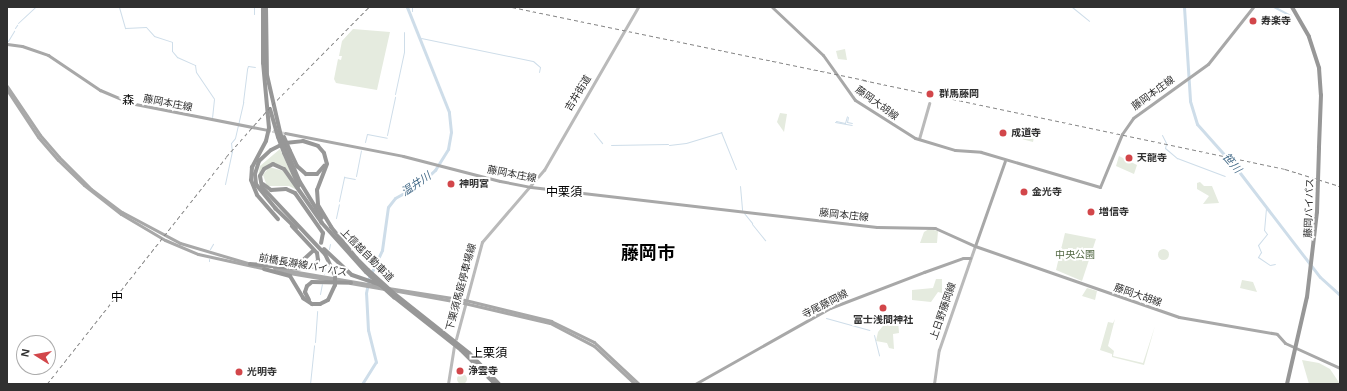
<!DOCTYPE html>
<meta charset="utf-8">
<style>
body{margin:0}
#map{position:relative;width:1347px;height:391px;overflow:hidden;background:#fff;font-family:Helvetica,"Noto Sans JP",sans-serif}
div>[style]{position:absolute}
.green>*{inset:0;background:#e5ebdf}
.round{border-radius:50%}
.stream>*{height:1px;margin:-0.5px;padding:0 0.5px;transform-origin:0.5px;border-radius:0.5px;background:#cedde9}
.canal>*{height:2px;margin:-1px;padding:0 1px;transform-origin:1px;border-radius:1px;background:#cedde9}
.river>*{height:3px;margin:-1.5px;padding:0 1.5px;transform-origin:1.5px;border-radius:1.5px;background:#cedde9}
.primary-tunnel>*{height:3px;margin-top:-1.5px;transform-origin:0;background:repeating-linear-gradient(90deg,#d6d6d6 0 3px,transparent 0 4.5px)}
.secondary>*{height:2.5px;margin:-1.25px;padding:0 1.25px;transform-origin:1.25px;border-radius:1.25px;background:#bababa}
.primary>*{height:3px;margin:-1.5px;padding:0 1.5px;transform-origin:1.5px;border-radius:1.5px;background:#a8a8a8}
.highway>*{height:4px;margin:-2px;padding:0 2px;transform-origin:2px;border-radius:2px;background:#979797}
.rail>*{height:1px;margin-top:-0.5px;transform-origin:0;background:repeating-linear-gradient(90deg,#858585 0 4px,transparent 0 7px)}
.highway-bridge>*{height:4px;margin:-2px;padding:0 2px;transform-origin:2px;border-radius:2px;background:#979797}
.dots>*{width:11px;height:11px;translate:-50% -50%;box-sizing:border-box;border:2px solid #fff;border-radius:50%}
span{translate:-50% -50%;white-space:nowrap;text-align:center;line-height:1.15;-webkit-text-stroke:4px #fff;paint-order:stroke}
.poi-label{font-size:10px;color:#303030;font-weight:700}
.left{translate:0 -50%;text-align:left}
.street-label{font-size:10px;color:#303030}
.park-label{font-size:10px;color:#516742}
.water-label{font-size:11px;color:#466c89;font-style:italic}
.quarter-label{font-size:12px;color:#000}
.town-label{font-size:18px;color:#000;font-weight:700}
.frame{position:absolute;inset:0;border:8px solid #303030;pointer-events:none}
.north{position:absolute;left:16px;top:335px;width:40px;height:40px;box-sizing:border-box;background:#fff;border:1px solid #acacac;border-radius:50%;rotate:281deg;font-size:11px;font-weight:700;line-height:16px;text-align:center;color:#303030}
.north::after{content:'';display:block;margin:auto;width:14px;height:18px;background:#d2464a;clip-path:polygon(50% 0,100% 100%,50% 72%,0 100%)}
</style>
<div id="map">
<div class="green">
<i style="clip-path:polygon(353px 29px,390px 32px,377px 90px,336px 83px,334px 79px,338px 59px,341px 60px,342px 56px,339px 56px,342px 41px)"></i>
<i style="clip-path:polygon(845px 49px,847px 60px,838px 59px,836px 51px)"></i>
<i style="clip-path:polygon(780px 113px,787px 114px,784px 132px,777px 122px)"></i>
<i style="clip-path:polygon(1029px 127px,1039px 129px,1039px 132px,1035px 132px,1033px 142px,1014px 137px,1015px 130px,1028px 132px)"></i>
<i style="clip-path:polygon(280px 149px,294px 180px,283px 166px,273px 163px,261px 170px,260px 185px,258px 176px,260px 166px)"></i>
<i style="clip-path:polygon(1119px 156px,1137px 165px,1134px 174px,1116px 166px)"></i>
<i style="clip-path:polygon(269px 167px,284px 171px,297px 190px,289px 186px,267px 186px,263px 175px)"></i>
<i style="clip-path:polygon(1200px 182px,1204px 186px,1212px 186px,1219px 203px,1203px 204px,1209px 196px,1197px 189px,1197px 183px)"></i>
<i style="clip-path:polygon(929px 229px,938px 231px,937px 243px,920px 243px,924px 232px)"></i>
<i style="clip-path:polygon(1065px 233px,1096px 239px,1082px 281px,1056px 270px)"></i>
<i class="round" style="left:1157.5px;top:248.5px;width:11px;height:11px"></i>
<i style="clip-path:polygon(936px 279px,942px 279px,942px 293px,938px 292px,931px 302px,912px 300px,912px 290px,933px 288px)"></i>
<i style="clip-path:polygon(1242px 280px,1253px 282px,1257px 292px,1240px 288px)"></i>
<i style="clip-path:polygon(1087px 288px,1097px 291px,1095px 300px,1082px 296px)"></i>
<i style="clip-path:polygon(898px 319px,899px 333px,893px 334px,894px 349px,889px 348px,887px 343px,876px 341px,878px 332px,887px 321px)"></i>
<i style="clip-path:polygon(1115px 319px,1108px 346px,1114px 351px,1113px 356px,1143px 363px,1155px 326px,1144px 365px,1112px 357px,1112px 354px,1100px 350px,1108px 322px,1113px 323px)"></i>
<i style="clip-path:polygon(1302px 360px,1319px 363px,1330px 369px,1340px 384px,1309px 384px)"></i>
<i class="round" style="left:457px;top:374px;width:10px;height:10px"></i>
</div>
<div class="stream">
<i style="left:119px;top:7px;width:22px;rotate:74deg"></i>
<i style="left:125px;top:28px;width:21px;rotate:-3deg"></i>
<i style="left:146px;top:27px;width:12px;rotate:48deg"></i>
<i style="left:154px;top:36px;width:19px;rotate:18deg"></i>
<i style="left:172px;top:42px;width:9px;rotate:90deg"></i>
<i style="left:172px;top:51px;width:8px;rotate:50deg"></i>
<i style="left:177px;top:57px;width:20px;rotate:24deg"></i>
<i style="left:195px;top:65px;width:7px;rotate:82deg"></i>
<i style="left:196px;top:72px;width:32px;rotate:56deg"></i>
<i style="left:214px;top:99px;width:18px;rotate:96deg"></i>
<i style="left:412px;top:7px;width:4px;rotate:90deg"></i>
<i style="left:1072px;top:7px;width:22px;rotate:39deg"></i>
<i style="left:254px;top:14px;width:7px;rotate:-90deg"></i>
<i style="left:18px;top:23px;width:23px;rotate:-43deg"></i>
<i style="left:15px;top:28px;width:4px;rotate:-56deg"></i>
<i style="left:421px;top:38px;width:114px;rotate:11.6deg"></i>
<i style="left:533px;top:61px;width:9px;rotate:41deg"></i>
<i style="left:540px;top:67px;width:5px;rotate:101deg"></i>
<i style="left:8px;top:41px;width:12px;rotate:-59deg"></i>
<i style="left:395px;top:94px;width:43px;rotate:-77.9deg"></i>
<i style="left:404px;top:52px;width:20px;rotate:-90deg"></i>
<i style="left:848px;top:117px;width:5px;rotate:101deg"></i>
<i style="left:847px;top:122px;width:5px;rotate:11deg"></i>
<i style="left:836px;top:121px;width:9px;rotate:13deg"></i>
<i style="left:845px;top:123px;width:7px;rotate:-74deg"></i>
<i style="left:835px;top:122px;width:17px;rotate:10deg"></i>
<i style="left:594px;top:133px;width:13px;rotate:51deg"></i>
<i style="left:387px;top:135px;width:39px;rotate:-78deg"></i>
<i style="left:1162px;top:135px;width:9px;rotate:63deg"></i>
<i style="left:365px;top:142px;width:8px;rotate:-76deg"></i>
<i style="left:367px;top:134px;width:20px;rotate:11deg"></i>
<i style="left:1166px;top:144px;width:4px;rotate:104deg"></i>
<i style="left:1165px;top:148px;width:16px;rotate:40deg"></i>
<i style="left:1177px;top:158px;width:51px;rotate:20.6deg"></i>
<i style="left:611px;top:145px;width:57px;rotate:-1deg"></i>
<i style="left:669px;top:145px;width:17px;rotate:-7deg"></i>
<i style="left:686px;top:143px;width:37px;rotate:-17deg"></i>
<i style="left:721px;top:132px;width:40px;rotate:68deg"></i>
<i style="left:356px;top:176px;width:26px;rotate:-79deg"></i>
<i style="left:225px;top:184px;width:33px;rotate:-78deg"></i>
<i style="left:232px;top:152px;width:9px;rotate:-96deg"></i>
<i style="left:231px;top:143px;width:6px;rotate:-51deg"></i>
<i style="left:235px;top:138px;width:37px;rotate:-77deg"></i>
<i style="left:243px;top:102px;width:33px;rotate:-83deg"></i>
<i style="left:247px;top:69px;width:3px;rotate:-72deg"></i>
<i style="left:248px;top:66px;width:7px;rotate:8deg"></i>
<i style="left:740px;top:186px;width:24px;rotate:85deg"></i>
<i style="left:339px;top:201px;width:25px;rotate:-78deg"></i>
<i style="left:344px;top:177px;width:11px;rotate:10deg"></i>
<i style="left:1266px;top:208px;width:22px;rotate:95deg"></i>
<i style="left:1264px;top:230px;width:5px;rotate:53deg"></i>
<i style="left:1267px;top:234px;width:14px;rotate:129deg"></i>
<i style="left:1258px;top:245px;width:8px;rotate:67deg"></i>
<i style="left:1261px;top:252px;width:6px;rotate:121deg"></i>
<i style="left:1258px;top:257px;width:14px;rotate:34deg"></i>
<i style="left:1270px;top:265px;width:5px;rotate:-11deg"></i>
<i style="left:744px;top:213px;width:13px;rotate:51deg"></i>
<i style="left:336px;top:218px;width:14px;rotate:-78deg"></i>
<i style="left:752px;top:224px;width:21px;rotate:51deg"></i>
<i style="left:210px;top:249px;width:6px;rotate:-59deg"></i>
<i style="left:329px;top:249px;width:5px;rotate:-79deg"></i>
<i style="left:209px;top:261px;width:2px;rotate:-90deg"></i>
<i style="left:324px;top:274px;width:6px;rotate:-81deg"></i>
<i style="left:320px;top:294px;width:10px;rotate:-79deg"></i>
<i style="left:826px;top:318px;width:45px;rotate:15.6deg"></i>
<i style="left:874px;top:335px;width:21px;rotate:76deg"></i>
<i style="left:315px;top:342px;width:31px;rotate:-86deg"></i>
<i style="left:310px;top:384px;width:39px;rotate:-84deg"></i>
</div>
<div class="canal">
<i style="left:1274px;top:7px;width:19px;rotate:28deg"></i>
</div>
<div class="river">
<i style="left:1184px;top:7px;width:94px;rotate:86.3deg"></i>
<i style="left:1190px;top:101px;width:24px;rotate:73deg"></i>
<i style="left:1197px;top:124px;width:60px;rotate:48.4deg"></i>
<i style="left:1237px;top:169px;width:136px;rotate:52.5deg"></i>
<i style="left:1320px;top:277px;width:27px;rotate:42deg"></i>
<i style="left:362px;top:384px;width:26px;rotate:-58deg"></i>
<i style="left:376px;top:362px;width:33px;rotate:-104deg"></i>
<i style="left:368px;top:330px;width:37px;rotate:-93deg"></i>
<i style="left:366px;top:293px;width:15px;rotate:-79deg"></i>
<i style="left:369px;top:278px;width:31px;rotate:-65deg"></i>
<i style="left:382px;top:250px;width:43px;rotate:-82.1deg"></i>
<i style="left:388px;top:207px;width:11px;rotate:-52deg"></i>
<i style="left:395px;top:198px;width:29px;rotate:-29deg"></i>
<i style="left:420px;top:184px;width:21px;rotate:-43deg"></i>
<i style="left:435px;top:170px;width:25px;rotate:-58deg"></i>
<i style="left:448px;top:149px;width:17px;rotate:-80deg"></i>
<i style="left:451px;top:132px;width:20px;rotate:-96deg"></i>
<i style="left:449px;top:112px;width:113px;rotate:-111.8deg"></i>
</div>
<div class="primary-tunnel">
<i style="left:268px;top:130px;width:17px;rotate:10deg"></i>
</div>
<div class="secondary">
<i style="left:919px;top:139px;width:37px;rotate:-74deg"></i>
<i style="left:456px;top:339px;width:100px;rotate:-75deg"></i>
<i style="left:482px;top:242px;width:95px;rotate:-49.3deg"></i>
<i style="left:544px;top:170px;width:188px;rotate:-60deg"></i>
<i style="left:448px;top:384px;width:37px;rotate:-81deg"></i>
<i style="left:934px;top:384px;width:34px;rotate:-82deg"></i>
<i style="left:939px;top:350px;width:110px;rotate:-70.9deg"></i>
</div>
<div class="primary">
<i style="left:772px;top:7px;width:70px;rotate:43.3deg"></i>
<i style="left:823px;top:55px;width:55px;rotate:54.6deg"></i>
<i style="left:855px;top:100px;width:71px;rotate:32.3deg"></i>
<i style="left:915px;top:138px;width:42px;rotate:16.7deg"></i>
<i style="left:955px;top:150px;width:26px;rotate:4deg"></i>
<i style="left:981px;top:152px;width:124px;rotate:16.4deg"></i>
<i style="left:1100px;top:187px;width:57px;rotate:-67.5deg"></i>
<i style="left:1122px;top:134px;width:19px;rotate:-55deg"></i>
<i style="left:1133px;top:118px;width:92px;rotate:-35.8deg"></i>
<i style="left:1208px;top:64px;width:73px;rotate:-51.7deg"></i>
<i style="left:7px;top:44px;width:15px;rotate:8deg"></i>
<i style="left:22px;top:46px;width:28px;rotate:19deg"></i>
<i style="left:48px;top:55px;width:63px;rotate:33.9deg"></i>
<i style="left:100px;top:90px;width:33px;rotate:23deg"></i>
<i style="left:130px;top:103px;width:141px;rotate:11.1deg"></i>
<i style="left:7px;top:86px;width:59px;rotate:56deg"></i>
<i style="left:40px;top:135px;width:29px;rotate:49deg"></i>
<i style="left:59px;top:157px;width:45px;rotate:45deg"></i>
<i style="left:91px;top:189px;width:39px;rotate:37deg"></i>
<i style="left:122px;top:212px;width:66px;rotate:28.1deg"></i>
<i style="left:180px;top:243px;width:74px;rotate:16.5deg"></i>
<i style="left:7px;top:90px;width:56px;rotate:56.6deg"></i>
<i style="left:38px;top:137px;width:30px;rotate:49deg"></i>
<i style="left:58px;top:160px;width:36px;rotate:44deg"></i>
<i style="left:84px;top:185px;width:47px;rotate:38.1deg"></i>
<i style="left:121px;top:214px;width:51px;rotate:30.6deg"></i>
<i style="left:165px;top:240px;width:36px;rotate:23deg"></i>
<i style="left:198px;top:254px;width:70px;rotate:12.4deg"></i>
<i style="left:285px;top:133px;width:120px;rotate:11deg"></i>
<i style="left:403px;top:156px;width:100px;rotate:14.5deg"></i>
<i style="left:500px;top:181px;width:32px;rotate:11deg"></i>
<i style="left:531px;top:187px;width:348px;rotate:6.6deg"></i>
<i style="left:877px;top:227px;width:58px;rotate:1deg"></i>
<i style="left:935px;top:228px;width:44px;rotate:24.2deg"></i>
<i style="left:975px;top:246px;width:216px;rotate:19.2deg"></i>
<i style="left:1179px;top:317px;width:99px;rotate:9.8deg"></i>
<i style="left:1277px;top:334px;width:12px;rotate:48deg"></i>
<i style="left:1285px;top:343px;width:60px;rotate:24.4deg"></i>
<i style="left:975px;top:246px;width:90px;rotate:-70.6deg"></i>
<i style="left:274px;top:268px;width:107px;rotate:9.7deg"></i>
<i style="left:277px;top:271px;width:61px;rotate:9.5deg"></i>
<i style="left:350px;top:283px;width:35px;rotate:10deg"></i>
<i style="left:388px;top:288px;width:78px;rotate:8.9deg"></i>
<i style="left:465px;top:300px;width:89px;rotate:13.7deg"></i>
<i style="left:551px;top:321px;width:48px;rotate:26deg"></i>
<i style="left:594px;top:342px;width:62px;rotate:43deg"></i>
<i style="left:392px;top:290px;width:73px;rotate:10.2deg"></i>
<i style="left:464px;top:303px;width:88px;rotate:13.1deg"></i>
<i style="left:550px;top:323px;width:50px;rotate:27.6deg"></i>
<i style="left:594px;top:346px;width:56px;rotate:42.8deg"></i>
<i style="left:695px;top:384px;width:155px;rotate:-29.4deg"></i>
<i style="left:830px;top:308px;width:101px;rotate:-21deg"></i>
<i style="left:924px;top:272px;width:41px;rotate:-19.7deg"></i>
<i style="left:963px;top:258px;width:7px"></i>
</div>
<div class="highway">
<i style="left:266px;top:7px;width:68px;rotate:89.2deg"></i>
<i style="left:267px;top:75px;width:63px;rotate:77.1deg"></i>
<i style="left:1292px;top:7px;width:34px;rotate:60deg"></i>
<i style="left:1309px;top:37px;width:33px;rotate:72deg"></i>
<i style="left:1319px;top:68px;width:27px;rotate:86deg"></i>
<i style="left:1321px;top:95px;width:53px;rotate:92.2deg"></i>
<i style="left:263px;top:62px;width:66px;rotate:84.8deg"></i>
<i style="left:269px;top:128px;width:13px;rotate:103deg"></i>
<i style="left:266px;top:141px;width:30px;rotate:118deg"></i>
<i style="left:252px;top:167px;width:13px;rotate:94deg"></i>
<i style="left:251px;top:180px;width:16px;rotate:68deg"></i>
<i style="left:257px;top:195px;width:32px;rotate:49deg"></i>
<i style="left:263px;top:63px;width:56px;rotate:-90deg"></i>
<i style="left:270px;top:109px;width:29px;rotate:74deg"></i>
<i style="left:290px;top:151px;width:17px;rotate:65deg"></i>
<i style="left:297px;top:166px;width:12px;rotate:42deg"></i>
<i style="left:306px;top:174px;width:11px"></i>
<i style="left:317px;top:174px;width:11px;rotate:-49deg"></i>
<i style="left:287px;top:152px;width:33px;rotate:67deg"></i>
<i style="left:300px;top:182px;width:42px;rotate:58.6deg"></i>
<i style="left:284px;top:153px;width:36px;rotate:66deg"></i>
<i style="left:263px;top:184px;width:10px;rotate:37deg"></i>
<i style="left:271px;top:190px;width:15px;rotate:-4deg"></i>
<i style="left:286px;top:189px;width:10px;rotate:24deg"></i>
<i style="left:295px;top:193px;width:49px;rotate:55deg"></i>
<i style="left:323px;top:233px;width:10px;rotate:101deg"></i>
<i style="left:275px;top:208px;width:29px;rotate:44deg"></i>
<i style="left:276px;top:209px;width:32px;rotate:-129deg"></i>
<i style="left:256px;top:184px;width:10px;rotate:-96deg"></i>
<i style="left:255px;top:174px;width:14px;rotate:-73deg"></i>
<i style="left:259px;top:161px;width:16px;rotate:-43deg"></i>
<i style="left:271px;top:150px;width:16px;rotate:-27deg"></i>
<i style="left:285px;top:143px;width:18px;rotate:-6deg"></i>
<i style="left:303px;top:141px;width:16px;rotate:18deg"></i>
<i style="left:318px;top:146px;width:9px;rotate:49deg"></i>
<i style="left:324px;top:153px;width:11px;rotate:75deg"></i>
<i style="left:327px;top:164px;width:28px;rotate:111deg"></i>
<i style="left:317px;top:190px;width:15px;rotate:86deg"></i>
<i style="left:318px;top:205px;width:26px;rotate:59deg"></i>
<i style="left:331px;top:227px;width:41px;rotate:50.9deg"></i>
<i style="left:321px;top:222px;width:67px;rotate:48deg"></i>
<i style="left:322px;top:223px;width:66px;rotate:-125.1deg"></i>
<i style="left:284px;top:169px;width:12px;rotate:-156deg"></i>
<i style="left:273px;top:164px;width:10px;rotate:151deg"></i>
<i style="left:264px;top:169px;width:8px;rotate:120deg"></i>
<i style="left:260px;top:176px;width:11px;rotate:80deg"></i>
<i style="left:262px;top:187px;width:92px;rotate:46.8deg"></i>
<i style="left:325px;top:254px;width:23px;rotate:65deg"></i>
<i style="left:324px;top:249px;width:38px;rotate:43deg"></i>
<i style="left:352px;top:275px;width:31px;rotate:19deg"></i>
<i style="left:356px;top:258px;width:17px;rotate:45deg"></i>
<i style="left:292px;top:263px;width:9px;rotate:-6deg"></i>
<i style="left:301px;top:262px;width:16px;rotate:-43deg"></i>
<i style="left:250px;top:264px;width:53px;rotate:5.4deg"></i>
<i style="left:303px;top:269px;width:12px;rotate:-14deg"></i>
<i style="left:315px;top:266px;width:7px;rotate:-63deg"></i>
<i style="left:318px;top:260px;width:7px;rotate:-98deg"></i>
<i style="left:317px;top:253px;width:37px;rotate:-133deg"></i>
<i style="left:264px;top:269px;width:27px;rotate:15deg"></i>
<i style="left:290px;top:276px;width:26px;rotate:59deg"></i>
<i style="left:303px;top:298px;width:11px;rotate:34deg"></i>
<i style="left:312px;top:304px;width:8px"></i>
<i style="left:320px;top:304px;width:9px;rotate:-27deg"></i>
<i style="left:328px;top:300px;width:17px;rotate:-65deg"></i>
<i style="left:396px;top:295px;width:93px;rotate:38.5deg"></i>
<i style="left:469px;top:353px;width:43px;rotate:45.9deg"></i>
<i style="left:394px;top:297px;width:85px;rotate:38.3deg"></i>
<i style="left:461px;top:350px;width:48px;rotate:45deg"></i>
<i style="left:309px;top:300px;width:9px;rotate:-117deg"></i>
<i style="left:305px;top:292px;width:6px;rotate:-72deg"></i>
<i style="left:307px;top:286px;width:6px;rotate:-39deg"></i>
<i style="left:312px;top:282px;width:39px;rotate:1deg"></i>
<i style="left:1287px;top:384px;width:89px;rotate:-77.1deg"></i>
<i style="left:1307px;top:297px;width:86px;rotate:-83.3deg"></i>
</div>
<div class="rail">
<i style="left:512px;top:7px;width:364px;rotate:11.7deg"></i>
<i style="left:863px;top:80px;width:431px;rotate:11.9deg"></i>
<i style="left:1285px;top:169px;width:58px;rotate:17.2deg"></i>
<i style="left:47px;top:384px;width:289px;rotate:-51.7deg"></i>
<i style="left:226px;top:157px;width:69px;rotate:-48.5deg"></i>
<i style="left:272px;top:105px;width:138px;rotate:-45.3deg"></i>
</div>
<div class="highway-bridge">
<i style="left:281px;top:136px;width:17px;rotate:69deg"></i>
<i style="left:278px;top:137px;width:17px;rotate:69deg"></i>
<i style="left:284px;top:137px;width:15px;rotate:67deg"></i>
<i style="left:1317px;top:212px;width:64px;rotate:-88.2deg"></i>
<i style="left:368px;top:270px;width:38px;rotate:42deg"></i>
<i style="left:366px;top:272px;width:38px;rotate:42deg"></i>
<i style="left:335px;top:285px;width:10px;rotate:-90deg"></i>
</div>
<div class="dots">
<i style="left:1253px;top:21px;background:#d2464a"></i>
<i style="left:930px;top:94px;background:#d2464a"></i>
<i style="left:1003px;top:133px;background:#d2464a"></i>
<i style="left:1129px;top:158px;background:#d2464a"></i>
<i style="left:451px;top:184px;background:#d2464a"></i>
<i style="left:1024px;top:192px;background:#d2464a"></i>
<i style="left:1091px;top:212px;background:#d2464a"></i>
<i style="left:883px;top:308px;background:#d2464a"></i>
<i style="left:460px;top:371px;background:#d2464a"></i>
<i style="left:239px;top:372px;background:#d2464a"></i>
</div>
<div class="poi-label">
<span class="left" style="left:1261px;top:21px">寿楽寺</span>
<span class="left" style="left:939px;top:94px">群馬藤岡</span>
<span class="left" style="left:1011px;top:133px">成道寺</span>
<span class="left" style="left:1137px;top:158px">天龍寺</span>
<span class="left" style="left:459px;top:184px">神明宮</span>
<span class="left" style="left:1032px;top:192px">金光寺</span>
<span class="left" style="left:1099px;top:212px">増信寺</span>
<span style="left:883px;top:320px">富士浅間神社</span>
<span class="left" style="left:468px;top:371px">浄雲寺</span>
<span class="left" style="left:247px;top:372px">光明寺</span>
</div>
<div class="street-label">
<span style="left:578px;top:93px;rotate:-58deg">吉井街道</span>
<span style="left:1153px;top:93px;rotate:-36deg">藤岡本庄線</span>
<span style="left:168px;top:103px;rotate:11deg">藤岡本庄線</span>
<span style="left:877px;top:103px;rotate:36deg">藤岡大胡線</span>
<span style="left:512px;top:174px;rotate:11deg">藤岡本庄線</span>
<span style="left:1309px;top:208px;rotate:-88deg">藤岡バイパス</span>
<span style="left:844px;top:215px;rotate:6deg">藤岡本庄線</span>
<span style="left:367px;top:255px;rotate:45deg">上信越自動車道</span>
<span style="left:303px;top:265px;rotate:10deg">前橋長瀞線バイパス</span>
<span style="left:461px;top:287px;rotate:-75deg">下栗須馬庭停車場線</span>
<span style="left:1138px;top:295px;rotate:19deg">藤岡大胡線</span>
<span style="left:825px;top:304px;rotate:-27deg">寺尾藤岡線</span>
<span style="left:943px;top:311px;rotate:-71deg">上日野藤岡線</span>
</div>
<div class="park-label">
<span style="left:1075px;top:255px">中央公園</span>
</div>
<div class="water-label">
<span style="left:1232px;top:163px;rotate:49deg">笹川</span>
<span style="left:416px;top:184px;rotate:-34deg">温井川</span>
</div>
<div class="quarter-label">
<span style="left:128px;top:101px">森</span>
<span style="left:564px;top:193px">中栗須</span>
<span style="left:117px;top:298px">中</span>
<span style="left:489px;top:354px">上栗須</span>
</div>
<div class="town-label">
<span style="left:648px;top:253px">藤岡市</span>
</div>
<div class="frame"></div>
<div class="north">N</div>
</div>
